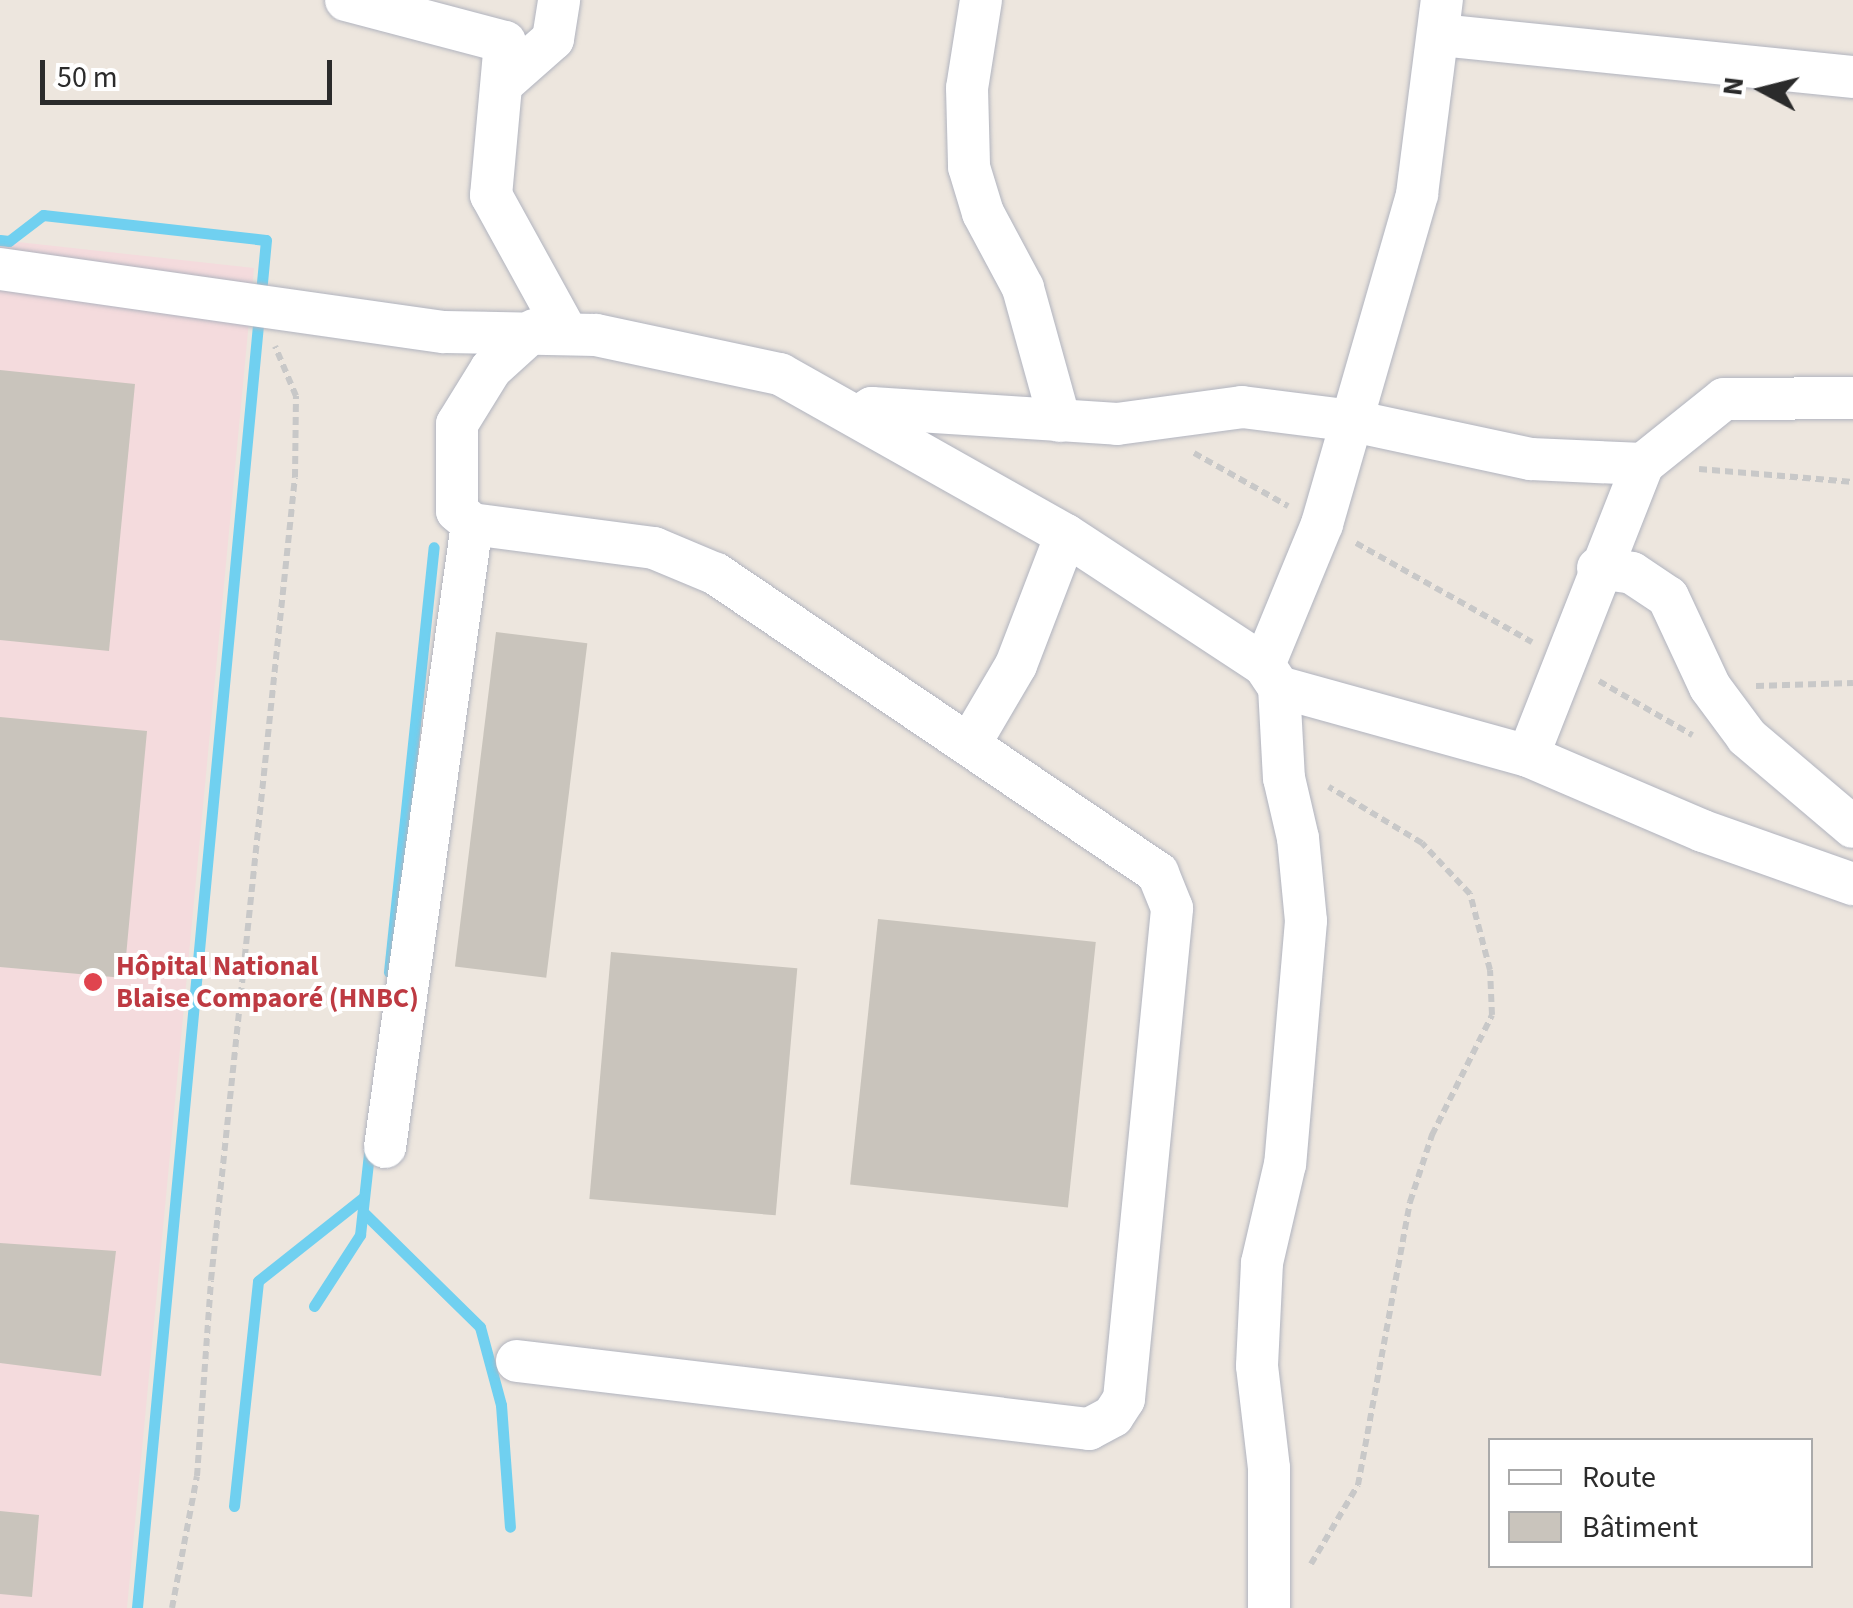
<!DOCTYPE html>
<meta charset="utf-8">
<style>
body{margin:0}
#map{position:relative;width:1853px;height:1608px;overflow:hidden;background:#ede6de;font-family:"Source Sans 3",sans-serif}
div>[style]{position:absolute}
.medical>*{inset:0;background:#f4dbdd}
.stream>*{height:11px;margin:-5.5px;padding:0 5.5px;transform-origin:5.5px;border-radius:5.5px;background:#70d0f0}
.building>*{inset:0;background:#c9c4bc;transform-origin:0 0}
.path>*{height:6px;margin-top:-3px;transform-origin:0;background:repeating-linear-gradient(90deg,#c8c8c8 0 8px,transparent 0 13px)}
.roads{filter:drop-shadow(0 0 2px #b1b4bf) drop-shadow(0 0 2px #b1b4bf)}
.minor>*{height:42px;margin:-21px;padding:0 21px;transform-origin:21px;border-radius:21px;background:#fff}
.dots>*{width:28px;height:28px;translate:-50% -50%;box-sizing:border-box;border:5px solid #fff;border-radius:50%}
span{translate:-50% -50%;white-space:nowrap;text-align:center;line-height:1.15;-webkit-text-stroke:8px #fff;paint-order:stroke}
.health-label{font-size:28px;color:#be3a42;font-weight:700}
.left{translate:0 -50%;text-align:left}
.legend{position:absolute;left:1488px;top:1438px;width:325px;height:130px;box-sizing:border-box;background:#fff;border:2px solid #aaa;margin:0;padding:12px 18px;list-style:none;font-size:30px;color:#2b2b2b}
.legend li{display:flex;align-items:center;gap:20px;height:50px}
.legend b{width:50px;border:2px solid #aaa}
.north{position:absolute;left:1713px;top:40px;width:100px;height:100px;-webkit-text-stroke:8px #fff;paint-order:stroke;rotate:277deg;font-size:28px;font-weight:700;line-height:40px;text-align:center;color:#2b2b2b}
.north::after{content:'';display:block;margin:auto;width:35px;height:45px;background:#2b2b2b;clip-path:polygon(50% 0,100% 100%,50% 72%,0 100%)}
.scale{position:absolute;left:40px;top:60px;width:292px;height:45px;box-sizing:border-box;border:5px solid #2b2b2b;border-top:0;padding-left:12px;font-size:30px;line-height:35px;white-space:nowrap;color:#2b2b2b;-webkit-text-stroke:8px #fff;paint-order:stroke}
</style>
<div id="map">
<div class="medical">
<i style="clip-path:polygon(0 240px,254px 268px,127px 1608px,0 1608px)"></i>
</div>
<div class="stream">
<i style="left:0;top:240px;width:9px;rotate:6deg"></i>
<i style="left:9px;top:241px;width:43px;rotate:-37.4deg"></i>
<i style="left:43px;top:215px;width:224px;rotate:6.4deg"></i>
<i style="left:266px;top:240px;width:1374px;rotate:95.39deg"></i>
<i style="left:389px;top:972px;width:427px;rotate:-84deg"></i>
<i style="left:363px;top:1212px;width:164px;rotate:44.5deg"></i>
<i style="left:480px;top:1327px;width:81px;rotate:74.9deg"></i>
<i style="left:501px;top:1405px;width:122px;rotate:85.8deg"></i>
<i style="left:314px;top:1306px;width:85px;rotate:-57.1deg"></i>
<i style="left:360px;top:1235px;width:92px;rotate:-83.7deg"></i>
<i style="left:234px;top:1506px;width:226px;rotate:-83.9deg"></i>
<i style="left:258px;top:1281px;width:135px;rotate:-38.4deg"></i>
</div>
<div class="building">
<i style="clip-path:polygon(0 370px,135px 384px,109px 651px,0 640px)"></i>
<i style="left:496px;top:632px;width:92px;height:337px;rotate:7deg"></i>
<i style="clip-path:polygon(0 717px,147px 731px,124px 978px,0 967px)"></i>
<i style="left:878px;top:919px;width:219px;height:267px;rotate:6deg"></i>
<i style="left:611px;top:952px;width:187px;height:248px;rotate:5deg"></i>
<i style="clip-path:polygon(0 1243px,116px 1251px,101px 1376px,0 1363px)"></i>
<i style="clip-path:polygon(0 1511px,39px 1515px,32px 1597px,0 1594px)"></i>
</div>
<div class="path">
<i style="left:1194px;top:453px;width:108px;rotate:29.4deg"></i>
<i style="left:1699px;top:469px;width:155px;rotate:4.8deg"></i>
<i style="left:1356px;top:543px;width:202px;rotate:29.4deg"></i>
<i style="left:1599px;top:681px;width:108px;rotate:30.1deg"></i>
<i style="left:1756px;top:686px;width:97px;rotate:-1.8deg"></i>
<i style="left:1311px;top:1564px;width:92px;rotate:-59.3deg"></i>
<i style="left:1358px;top:1485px;width:288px;rotate:-79.6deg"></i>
<i style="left:1410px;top:1202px;width:71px;rotate:-71.8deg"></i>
<i style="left:1432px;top:1135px;width:134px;rotate:-63.4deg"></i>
<i style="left:1492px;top:1015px;width:45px;rotate:-92.5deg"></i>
<i style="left:1490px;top:970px;width:79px;rotate:-104.7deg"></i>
<i style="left:1470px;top:894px;width:70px;rotate:-133.3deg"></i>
<i style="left:1422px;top:843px;width:109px;rotate:-148.9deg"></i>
<i style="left:172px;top:1608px;width:134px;rotate:-79.3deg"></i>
<i style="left:197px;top:1476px;width:196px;rotate:-85.9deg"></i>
<i style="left:211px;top:1280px;width:807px;rotate:-84.03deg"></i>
<i style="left:295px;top:477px;width:81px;rotate:-89.3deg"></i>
<i style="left:296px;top:396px;width:54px;rotate:-112.8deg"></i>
</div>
<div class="roads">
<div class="minor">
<i style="left:346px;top:0;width:164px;rotate:14.8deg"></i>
<i style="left:505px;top:42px;width:154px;rotate:95.2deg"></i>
<i style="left:491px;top:195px;width:158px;rotate:61.2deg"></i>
<i style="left:981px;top:0;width:89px;rotate:99deg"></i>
<i style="left:967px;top:88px;width:79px;rotate:88.5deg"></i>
<i style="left:969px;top:167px;width:48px;rotate:73.1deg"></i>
<i style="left:983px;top:213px;width:85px;rotate:61.9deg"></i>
<i style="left:1023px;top:288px;width:138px;rotate:74.5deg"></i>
<i style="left:1440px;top:35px;width:415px;rotate:5.8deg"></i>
<i style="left:502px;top:84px;width:68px;rotate:-41.4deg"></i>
<i style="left:553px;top:39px;width:39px;rotate:-81deg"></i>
<i style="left:0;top:269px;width:448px;rotate:8.1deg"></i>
<i style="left:444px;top:332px;width:152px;rotate:1.1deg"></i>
<i style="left:596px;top:335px;width:188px;rotate:12deg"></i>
<i style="left:780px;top:374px;width:328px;rotate:29.4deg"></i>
<i style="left:1066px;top:535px;width:237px;rotate:33.3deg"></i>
<i style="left:1264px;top:665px;width:27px;rotate:56deg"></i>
<i style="left:1279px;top:687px;width:91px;rotate:86.9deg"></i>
<i style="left:1284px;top:778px;width:62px;rotate:76.9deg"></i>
<i style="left:1298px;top:838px;width:83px;rotate:84.5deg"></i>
<i style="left:1306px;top:921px;width:244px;rotate:94.9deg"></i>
<i style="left:1285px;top:1164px;width:102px;rotate:103.1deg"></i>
<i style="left:1262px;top:1263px;width:103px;rotate:92.8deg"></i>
<i style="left:1257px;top:1366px;width:103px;rotate:83.3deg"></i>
<i style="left:1269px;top:1468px;width:140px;rotate:90deg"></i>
<i style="left:859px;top:416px;width:15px;rotate:-32deg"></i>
<i style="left:872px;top:408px;width:246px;rotate:3.7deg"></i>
<i style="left:1117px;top:424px;width:126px;rotate:-7.7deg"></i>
<i style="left:1242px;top:407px;width:112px;rotate:7.2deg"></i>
<i style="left:1353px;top:421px;width:182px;rotate:12.1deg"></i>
<i style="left:1531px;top:459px;width:112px;rotate:2.6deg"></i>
<i style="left:1598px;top:568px;width:34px;rotate:8deg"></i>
<i style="left:1632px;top:573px;width:43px;rotate:33.7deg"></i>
<i style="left:1668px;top:597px;width:99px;rotate:65deg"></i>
<i style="left:1710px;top:687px;width:62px;rotate:53.5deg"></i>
<i style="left:1747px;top:737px;width:139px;rotate:40.3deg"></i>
<i style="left:1264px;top:665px;width:152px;rotate:-67.6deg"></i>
<i style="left:1322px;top:524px;width:343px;rotate:-73.9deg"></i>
<i style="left:1417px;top:194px;width:196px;rotate:-82.7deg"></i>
<i style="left:1279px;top:687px;width:258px;rotate:15.5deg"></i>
<i style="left:1528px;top:756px;width:190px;rotate:23.2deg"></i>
<i style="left:1703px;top:831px;width:159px;rotate:19.5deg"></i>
<i style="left:969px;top:745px;width:93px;rotate:-59.6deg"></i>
<i style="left:1016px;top:665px;width:139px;rotate:-69deg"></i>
<i style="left:1528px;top:756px;width:314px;rotate:-68.5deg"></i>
<i style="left:1643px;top:464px;width:104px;rotate:-38.7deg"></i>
<i style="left:1724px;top:399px;width:129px;rotate:-0.4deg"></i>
<i style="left:385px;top:1147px;width:629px;rotate:-82.05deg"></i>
<i style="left:517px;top:1361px;width:576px;rotate:6.78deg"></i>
<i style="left:1089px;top:1429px;width:27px;rotate:-28deg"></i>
<i style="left:1113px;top:1416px;width:20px;rotate:-57deg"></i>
<i style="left:1124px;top:1399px;width:493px;rotate:-84.4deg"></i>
<i style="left:1172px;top:908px;width:38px;rotate:-112deg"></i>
<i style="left:1158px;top:873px;width:534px;rotate:-145.92deg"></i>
<i style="left:716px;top:574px;width:67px;rotate:-157.2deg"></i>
<i style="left:654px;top:548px;width:184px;rotate:-172.5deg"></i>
<i style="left:472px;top:524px;width:20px;rotate:-139deg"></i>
<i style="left:457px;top:511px;width:87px;rotate:-90deg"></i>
<i style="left:457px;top:424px;width:65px;rotate:-58.3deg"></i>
<i style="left:491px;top:369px;width:58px;rotate:-42.2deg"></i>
</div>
</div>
<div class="dots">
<i style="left:93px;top:982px;background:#e0444e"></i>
</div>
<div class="health-label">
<span class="left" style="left:116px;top:982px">Hôpital National<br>Blaise Compaoré (HNBC)</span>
</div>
<ul class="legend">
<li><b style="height:12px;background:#fff"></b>Route</li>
<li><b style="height:28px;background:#c9c4bc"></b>Bâtiment</li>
</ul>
<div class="north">N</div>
<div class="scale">50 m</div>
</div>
